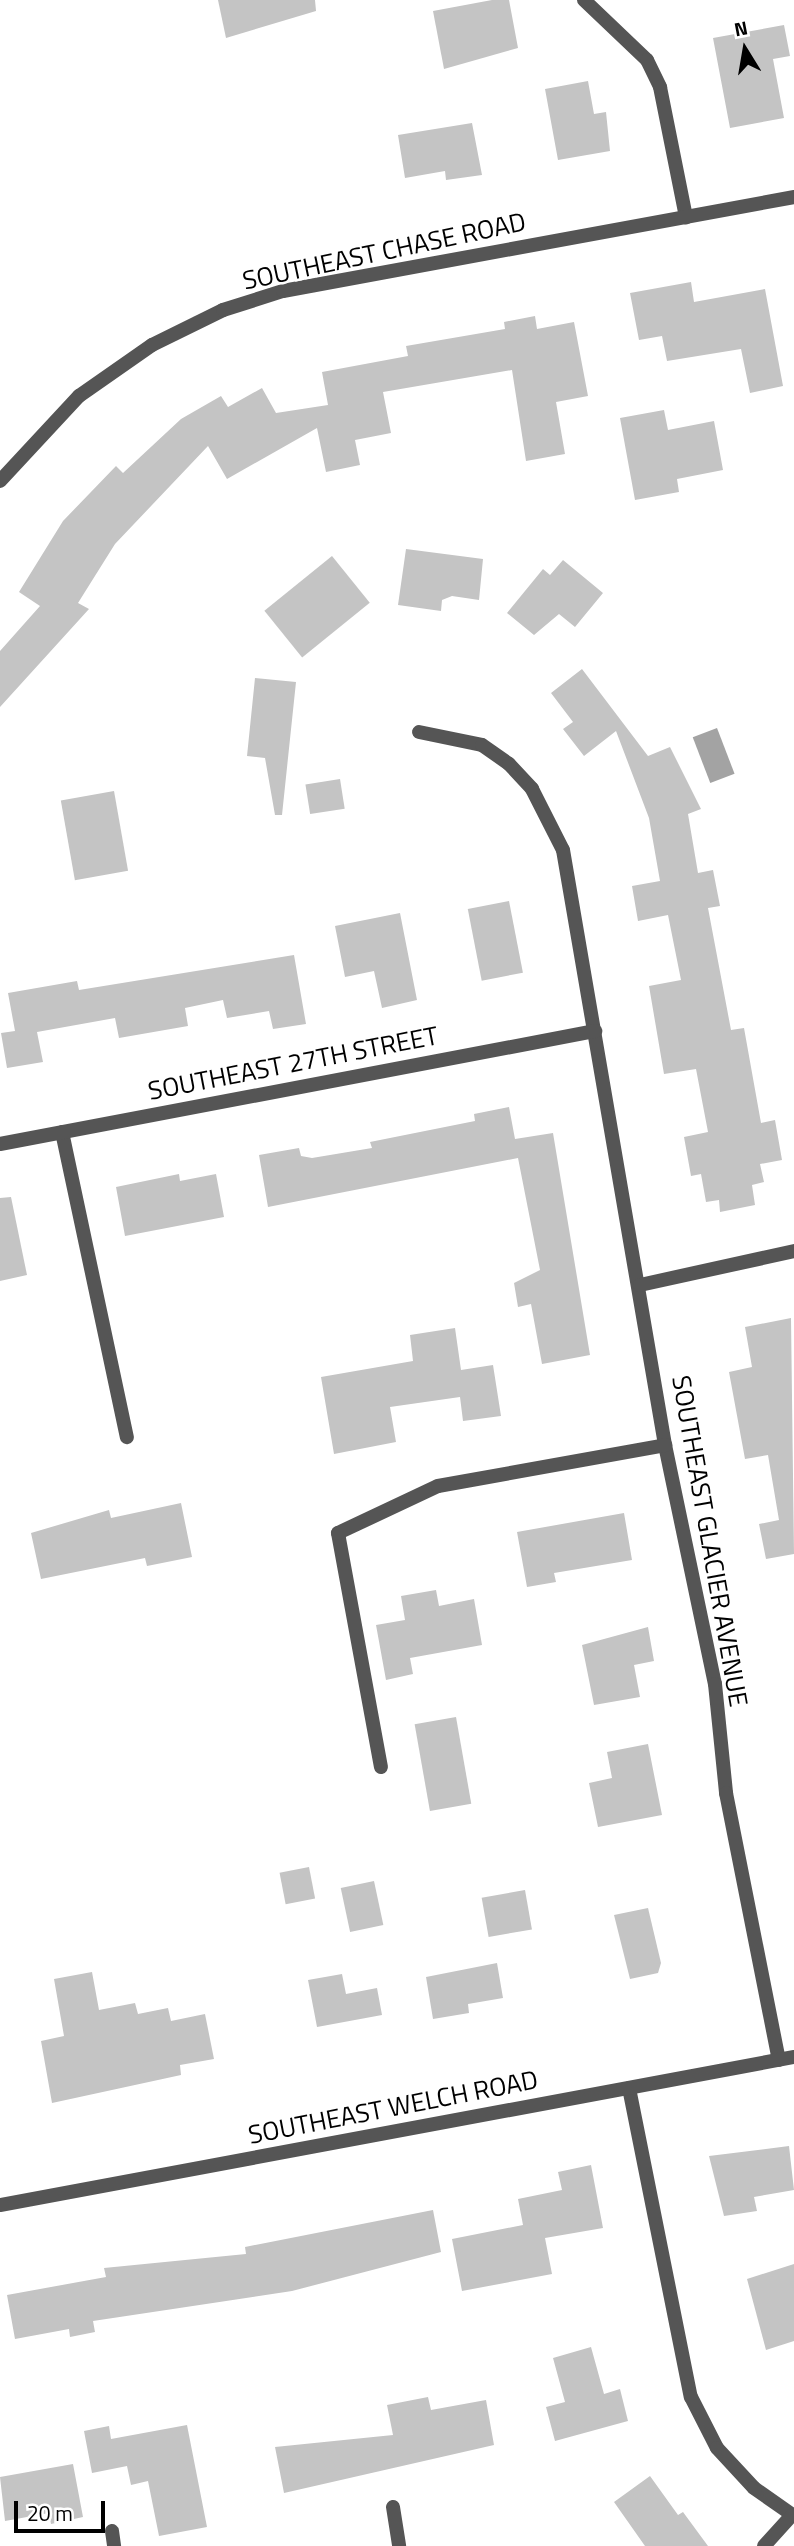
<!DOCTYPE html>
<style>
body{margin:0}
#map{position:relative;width:794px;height:2546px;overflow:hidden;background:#fff;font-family:"Titillium Web",sans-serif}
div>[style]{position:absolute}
.water>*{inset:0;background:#a3a3a3;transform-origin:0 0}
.building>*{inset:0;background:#c4c4c4;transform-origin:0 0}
.service>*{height:14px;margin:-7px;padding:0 7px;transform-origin:7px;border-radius:7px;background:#555}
.minor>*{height:14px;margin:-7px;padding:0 7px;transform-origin:7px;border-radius:7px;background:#555}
.tertiary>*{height:14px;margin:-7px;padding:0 7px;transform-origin:7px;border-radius:7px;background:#555}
span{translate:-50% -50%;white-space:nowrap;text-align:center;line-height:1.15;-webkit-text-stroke:5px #fff;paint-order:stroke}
.street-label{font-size:26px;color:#000}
.north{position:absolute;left:710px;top:14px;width:70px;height:70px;-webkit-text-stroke:5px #fff;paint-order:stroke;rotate:349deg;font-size:19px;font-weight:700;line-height:28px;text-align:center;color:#000}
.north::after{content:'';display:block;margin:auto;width:24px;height:32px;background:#000;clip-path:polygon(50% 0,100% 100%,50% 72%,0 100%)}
.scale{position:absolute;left:14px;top:2501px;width:91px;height:32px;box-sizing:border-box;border:4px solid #000;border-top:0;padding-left:9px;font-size:21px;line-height:24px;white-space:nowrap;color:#000;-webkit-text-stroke:5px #fff;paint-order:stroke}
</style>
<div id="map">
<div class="water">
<i style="left:717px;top:728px;width:49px;height:26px;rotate:69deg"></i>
</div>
<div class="building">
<i style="clip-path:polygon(218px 0,315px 0,316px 11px,226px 38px)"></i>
<i style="clip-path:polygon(492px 0,509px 0,518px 48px,444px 69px,433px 11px)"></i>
<i style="clip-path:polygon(784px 25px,790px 56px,773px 59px,784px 118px,730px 128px,713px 38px)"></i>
<i style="clip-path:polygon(588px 81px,594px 114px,606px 112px,610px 151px,558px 160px,545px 89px)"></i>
<i style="clip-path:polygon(472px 123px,482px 175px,446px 180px,445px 171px,405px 178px,398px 135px)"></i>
<i style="clip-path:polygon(691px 282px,694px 302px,765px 289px,783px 386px,750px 393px,741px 349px,667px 361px,662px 336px,639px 340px,630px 293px)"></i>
<i style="clip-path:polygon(535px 316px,537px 329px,574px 322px,588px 396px,556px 402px,565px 454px,526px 461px,512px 370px,383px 392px,391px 433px,355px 440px,360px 465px,326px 472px,317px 428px,227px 479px,208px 446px,115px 544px,78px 603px,89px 609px,0 707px,0 651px,40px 606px,19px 592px,63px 521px,116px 466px,123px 473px,181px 419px,221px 396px,228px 407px,262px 388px,276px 413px,328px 405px,322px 372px,408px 356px,406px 346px,505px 329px,504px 322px)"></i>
<i style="clip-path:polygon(664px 410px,668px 430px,714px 421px,723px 470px,677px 479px,679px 492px,635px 500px,620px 418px)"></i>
<i style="clip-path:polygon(406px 549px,483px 559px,479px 600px,452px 596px,442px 600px,441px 611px,398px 605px)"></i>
<i style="left:332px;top:556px;width:60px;height:87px;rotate:51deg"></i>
<i style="clip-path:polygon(563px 560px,603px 593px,575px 627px,559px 614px,534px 635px,507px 613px,543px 569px,550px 575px)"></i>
<i style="clip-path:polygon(582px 669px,648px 756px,670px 747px,701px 809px,688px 814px,698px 873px,713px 870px,720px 906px,708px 908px,731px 1030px,744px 1028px,761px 1123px,775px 1120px,782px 1160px,760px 1164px,764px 1182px,752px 1185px,755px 1205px,720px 1212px,719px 1200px,706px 1202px,701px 1174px,691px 1176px,684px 1137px,708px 1132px,696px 1069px,664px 1074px,649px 986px,681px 980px,668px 915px,638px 921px,632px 886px,660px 881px,649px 818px,616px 731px,584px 756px,563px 729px,573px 722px,551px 693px)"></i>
<i style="clip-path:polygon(255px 678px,296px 682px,282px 815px,275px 815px,265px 758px,247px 756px)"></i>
<i style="left:340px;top:779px;width:30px;height:35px;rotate:81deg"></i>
<i style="left:114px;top:791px;width:81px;height:54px;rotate:80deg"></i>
<i style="left:509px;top:901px;width:73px;height:42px;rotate:79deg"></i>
<i style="clip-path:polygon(400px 913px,417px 1000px,382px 1008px,374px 971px,345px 977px,335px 926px)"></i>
<i style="clip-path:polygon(294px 955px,306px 1024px,273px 1029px,269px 1011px,227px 1018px,223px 1000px,185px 1008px,188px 1026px,119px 1038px,115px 1018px,37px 1032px,43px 1062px,7px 1068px,1px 1033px,15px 1031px,8px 993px,77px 981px,79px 990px)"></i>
<i style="clip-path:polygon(509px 1107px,515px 1139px,553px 1133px,590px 1355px,542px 1364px,531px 1304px,518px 1307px,514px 1283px,540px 1270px,518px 1158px,268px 1207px,259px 1155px,299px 1148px,301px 1156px,312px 1158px,372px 1148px,370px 1142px,475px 1121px,474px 1114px)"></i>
<i style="clip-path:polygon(179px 1174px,180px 1181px,216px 1174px,224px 1217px,125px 1236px,116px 1187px)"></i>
<i style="clip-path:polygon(11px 1197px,27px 1275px,0 1281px,0 1198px)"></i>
<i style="clip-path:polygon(791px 1318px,794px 1554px,766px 1559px,759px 1524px,779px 1520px,768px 1455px,745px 1459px,729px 1372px,752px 1367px,745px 1327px)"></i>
<i style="clip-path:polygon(455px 1328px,461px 1370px,493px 1365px,501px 1416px,463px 1421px,460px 1397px,390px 1407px,396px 1442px,334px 1454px,321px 1377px,413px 1361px,410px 1335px)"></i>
<i style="clip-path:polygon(181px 1503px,192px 1557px,147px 1566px,145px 1558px,41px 1579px,31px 1533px,109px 1510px,111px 1518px)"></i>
<i style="clip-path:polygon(624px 1513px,632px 1560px,554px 1573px,556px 1582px,527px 1587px,517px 1532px)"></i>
<i style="clip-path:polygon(436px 1590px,439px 1606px,474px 1599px,482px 1645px,410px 1658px,413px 1674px,386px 1680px,376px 1625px,405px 1620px,401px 1596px)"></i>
<i style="clip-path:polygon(648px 1627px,654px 1661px,634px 1665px,640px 1697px,594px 1705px,582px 1645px)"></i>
<i style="left:456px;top:1717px;width:88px;height:42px;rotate:80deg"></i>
<i style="clip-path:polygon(648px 1744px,662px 1815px,598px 1827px,589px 1783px,612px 1778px,607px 1752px)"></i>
<i style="left:309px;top:1867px;width:32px;height:30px;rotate:79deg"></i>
<i style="left:374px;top:1881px;width:45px;height:34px;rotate:78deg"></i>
<i style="left:525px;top:1890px;width:40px;height:44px;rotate:80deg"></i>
<i style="clip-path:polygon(648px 1908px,661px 1963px,658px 1973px,630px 1979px,614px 1915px)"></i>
<i style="clip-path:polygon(497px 1963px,503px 1998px,468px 2004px,469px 2013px,433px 2019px,426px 1977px)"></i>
<i style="clip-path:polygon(92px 1972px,99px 2010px,135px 2003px,138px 2014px,168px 2008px,171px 2021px,205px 2014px,214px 2059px,180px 2065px,181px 2075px,52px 2103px,41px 2041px,64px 2036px,54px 1979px)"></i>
<i style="clip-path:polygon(342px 1974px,346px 1994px,377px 1988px,382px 2015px,317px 2027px,308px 1980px)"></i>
<i style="clip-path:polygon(789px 2146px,794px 2190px,754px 2197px,757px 2211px,724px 2216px,709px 2156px)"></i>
<i style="clip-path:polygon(591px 2165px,603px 2228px,545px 2238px,552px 2274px,462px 2291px,452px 2239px,523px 2225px,518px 2199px,562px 2190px,558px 2172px)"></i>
<i style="clip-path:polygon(433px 2210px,441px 2252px,292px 2291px,93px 2321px,95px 2332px,70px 2337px,69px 2329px,15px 2339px,7px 2295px,106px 2277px,104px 2268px,246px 2254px,245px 2247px)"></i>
<i style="clip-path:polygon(794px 2264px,794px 2341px,766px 2350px,747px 2279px)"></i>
<i style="clip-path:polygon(591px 2347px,604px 2394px,620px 2389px,628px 2421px,555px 2441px,546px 2407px,565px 2402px,553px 2358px)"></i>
<i style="clip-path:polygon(428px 2397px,431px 2410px,486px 2400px,494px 2445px,284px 2493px,275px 2447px,393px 2435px,387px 2405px)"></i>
<i style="clip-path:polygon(187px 2425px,207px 2527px,159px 2536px,148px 2481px,131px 2485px,127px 2466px,92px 2473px,84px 2431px,109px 2426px,111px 2439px)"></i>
<i style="clip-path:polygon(73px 2464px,83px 2517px,51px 2524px,49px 2513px,5px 2521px,0 2477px)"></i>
<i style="clip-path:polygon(650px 2476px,678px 2515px,683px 2512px,708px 2546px,645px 2546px,614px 2502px)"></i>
</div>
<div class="service">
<i style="left:62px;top:1132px;width:312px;rotate:78deg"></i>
<i style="left:338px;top:1533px;width:238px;rotate:79.6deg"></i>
<i style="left:393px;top:2507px;width:39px;rotate:81deg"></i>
<i style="left:112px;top:2531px;width:15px;rotate:82deg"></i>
</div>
<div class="minor">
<i style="left:584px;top:0;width:87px;rotate:43.6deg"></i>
<i style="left:647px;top:60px;width:30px;rotate:64deg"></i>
<i style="left:660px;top:87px;width:133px;rotate:78.7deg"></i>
<i style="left:419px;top:732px;width:64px;rotate:11.7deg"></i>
<i style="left:482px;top:745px;width:33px;rotate:35deg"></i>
<i style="left:509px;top:764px;width:34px;rotate:47deg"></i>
<i style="left:532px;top:789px;width:68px;rotate:63.1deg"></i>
<i style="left:563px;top:850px;width:604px;rotate:80.27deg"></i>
<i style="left:665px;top:1445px;width:244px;rotate:78.2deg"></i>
<i style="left:715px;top:1684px;width:110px;rotate:84.2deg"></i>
<i style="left:726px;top:1793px;width:272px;rotate:78.8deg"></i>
<i style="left:0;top:1144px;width:606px;rotate:-10.75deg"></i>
<i style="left:640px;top:1285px;width:158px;rotate:-12.4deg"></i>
<i style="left:338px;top:1533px;width:110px;rotate:-25.2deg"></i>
<i style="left:438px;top:1486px;width:231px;rotate:-10.2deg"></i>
<i style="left:629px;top:2088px;width:315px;rotate:78.7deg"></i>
<i style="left:691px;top:2397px;width:57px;rotate:63deg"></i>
<i style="left:717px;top:2448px;width:54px;rotate:47.2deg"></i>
<i style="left:754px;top:2488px;width:49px;rotate:35deg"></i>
<i style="left:764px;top:2546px;width:42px;rotate:-47.9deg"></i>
</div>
<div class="tertiary">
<i style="left:0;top:481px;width:116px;rotate:-47.1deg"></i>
<i style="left:79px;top:396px;width:89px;rotate:-34.9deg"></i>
<i style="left:152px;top:345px;width:79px;rotate:-26.2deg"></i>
<i style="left:223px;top:310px;width:63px;rotate:-17.6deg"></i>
<i style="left:283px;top:291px;width:520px;rotate:-10.42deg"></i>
<i style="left:0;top:2205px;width:808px;rotate:-10.56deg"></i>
</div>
<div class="street-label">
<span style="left:384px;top:251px;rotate:-12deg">SOUTHEAST CHASE ROAD</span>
<span style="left:293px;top:1063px;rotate:-11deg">SOUTHEAST 27TH STREET</span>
<span style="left:710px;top:1541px;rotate:80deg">SOUTHEAST GLACIER AVENUE</span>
<span style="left:393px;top:2107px;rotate:-11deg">SOUTHEAST WELCH ROAD</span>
</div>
<div class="north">N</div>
<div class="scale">20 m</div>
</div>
